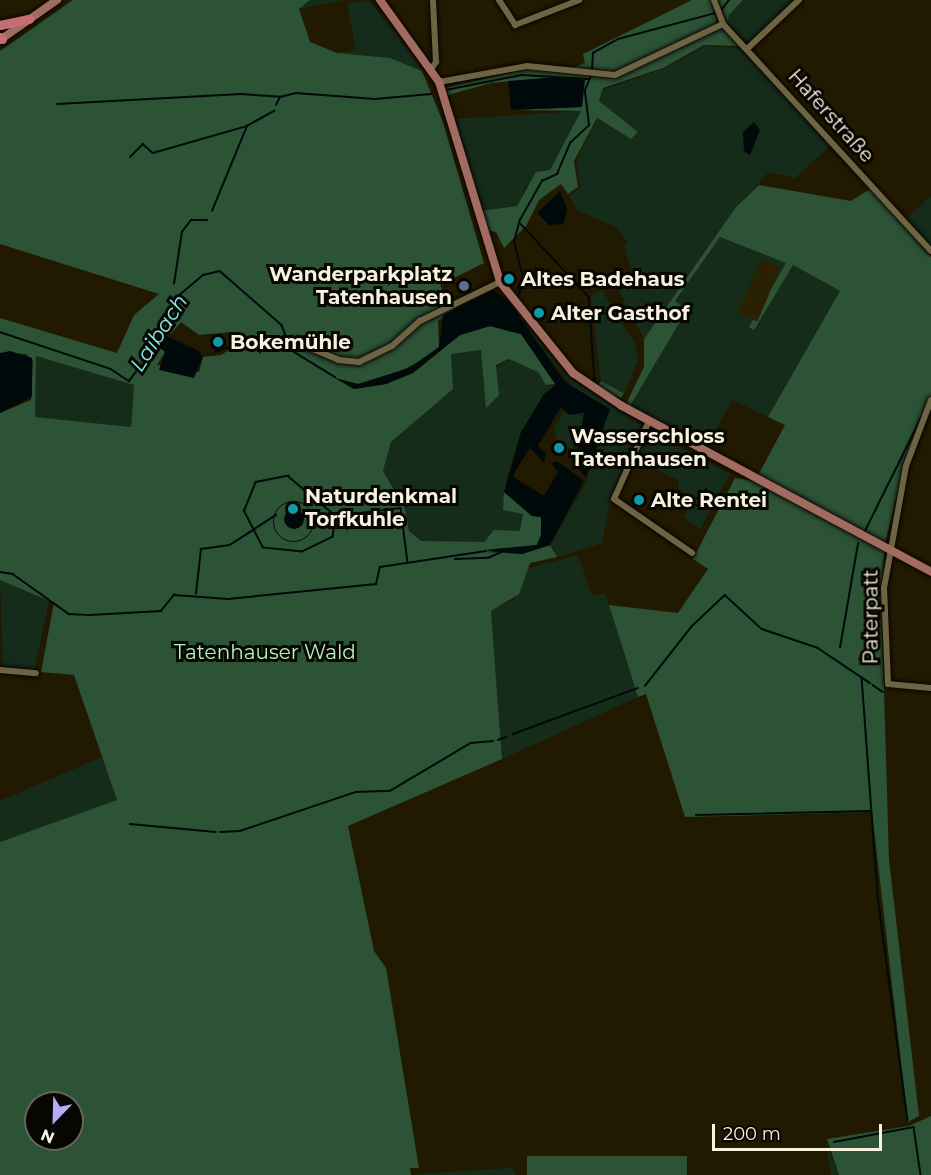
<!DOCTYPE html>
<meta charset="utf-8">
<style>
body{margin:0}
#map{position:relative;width:931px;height:1175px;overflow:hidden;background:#221a00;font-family:Montserrat,sans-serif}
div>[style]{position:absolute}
.green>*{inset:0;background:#162c1b}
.forest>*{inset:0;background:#2c5336;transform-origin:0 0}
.sand>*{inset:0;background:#292101;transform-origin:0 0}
.water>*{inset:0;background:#000a0b}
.round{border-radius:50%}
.stream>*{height:1.5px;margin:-0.75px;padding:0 0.75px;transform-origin:0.75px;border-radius:0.75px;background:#000a0b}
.stream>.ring{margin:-0.75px;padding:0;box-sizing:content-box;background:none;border:1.5px solid #000a0b;border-radius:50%}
.roads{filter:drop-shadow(0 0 2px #0b0500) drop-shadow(0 0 2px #0b0500)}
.minor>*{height:6px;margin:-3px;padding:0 3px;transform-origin:3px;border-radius:3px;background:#6c6443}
.major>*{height:8px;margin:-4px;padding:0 4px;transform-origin:4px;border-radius:4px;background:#a16b60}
.highway>*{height:9px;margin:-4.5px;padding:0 4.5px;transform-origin:4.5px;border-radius:4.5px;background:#c56f73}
.dots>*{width:16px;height:16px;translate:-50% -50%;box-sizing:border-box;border:3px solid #080600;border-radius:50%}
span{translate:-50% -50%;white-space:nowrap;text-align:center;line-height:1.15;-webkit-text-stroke:6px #080600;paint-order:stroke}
.street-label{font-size:20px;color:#f7f2e0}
.poi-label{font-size:20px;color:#f7f2e0;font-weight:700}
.right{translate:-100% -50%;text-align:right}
.left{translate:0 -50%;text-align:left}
.park-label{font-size:20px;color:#b3f4c1}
.water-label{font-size:21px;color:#87eded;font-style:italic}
.north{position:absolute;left:24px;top:1091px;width:60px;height:60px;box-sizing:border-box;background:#080600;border:2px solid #68645a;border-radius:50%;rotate:203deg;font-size:16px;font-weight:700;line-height:24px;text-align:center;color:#f7f2e0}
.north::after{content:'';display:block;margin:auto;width:21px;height:27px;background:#b3adf9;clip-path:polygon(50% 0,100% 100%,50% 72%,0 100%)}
.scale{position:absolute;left:712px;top:1124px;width:170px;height:27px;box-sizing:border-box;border:3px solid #f7f2e0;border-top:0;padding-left:8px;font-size:18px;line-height:21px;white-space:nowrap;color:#f7f2e0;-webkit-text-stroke:4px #080600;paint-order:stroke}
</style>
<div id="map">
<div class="green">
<i style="clip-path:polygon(310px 0,344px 0,299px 9px)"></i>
<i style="clip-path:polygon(368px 0,397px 34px,422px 71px,390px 58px,337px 53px,356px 50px,347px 4px)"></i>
<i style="clip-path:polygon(743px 0,796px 0,752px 44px,728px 25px,729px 15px)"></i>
<i style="clip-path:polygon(705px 46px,742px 48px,830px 146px,795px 178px,769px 172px,736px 207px,644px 339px,619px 291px,635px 282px,624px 246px,628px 243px,616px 227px,578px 211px,569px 196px,580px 188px,576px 161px,597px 119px,631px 139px,639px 132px,599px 102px,603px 90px,663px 69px)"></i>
<i style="clip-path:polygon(581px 111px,550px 170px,526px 186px,517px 206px,479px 211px,455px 119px)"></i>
<i style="clip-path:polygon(931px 196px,931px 247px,907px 218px)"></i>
<i style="clip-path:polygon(720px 237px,787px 262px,750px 326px,754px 329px,793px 265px,840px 291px,768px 417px,732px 400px,706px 447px,630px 406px,687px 310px,675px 301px)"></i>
<i style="clip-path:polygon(602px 290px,635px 344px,638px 360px,624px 394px,601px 381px,591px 296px)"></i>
<i style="clip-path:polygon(508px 305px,571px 379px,644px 427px,610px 502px,602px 543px,557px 557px,550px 545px,583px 489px,605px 428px)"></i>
<i style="clip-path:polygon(481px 350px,497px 399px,495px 368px,510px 359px,538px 372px,546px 385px,557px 386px,521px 432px,506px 481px,525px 507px,537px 545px,421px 541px,409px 531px,404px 509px,383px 471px,391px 442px,453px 389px,450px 354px)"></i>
<i style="clip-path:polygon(36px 356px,134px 385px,131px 427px,34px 417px)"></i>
<i style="clip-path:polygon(575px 411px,584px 413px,579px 442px,571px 449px,558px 444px,554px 429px,564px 412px)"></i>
<i style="clip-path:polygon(648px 430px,730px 474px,700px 529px,683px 517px,694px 501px,679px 489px,678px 480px,636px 459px)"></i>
<i style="clip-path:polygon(578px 555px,592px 596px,605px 593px,638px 697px,502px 759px,491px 611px,514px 599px,529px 568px)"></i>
<i style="clip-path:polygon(0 580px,49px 601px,34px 671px,3px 669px)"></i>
<i style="clip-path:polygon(102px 757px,117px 800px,0 842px,0 801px)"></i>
<i style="clip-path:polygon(825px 1139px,838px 1175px,831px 1175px)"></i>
<i style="clip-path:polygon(511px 1168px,516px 1175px,415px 1175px,434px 1173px)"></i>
</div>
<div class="forest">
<i style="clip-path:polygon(evenodd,73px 0,310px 0,299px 9px,310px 42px,337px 53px,390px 58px,422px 71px,443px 122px,484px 263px,440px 285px,453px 310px,438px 321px,439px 347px,424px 359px,389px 377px,358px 384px,335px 378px,354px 389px,386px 384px,413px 373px,460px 335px,490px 326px,521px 334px,555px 384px,546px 385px,538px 372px,509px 359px,496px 365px,499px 395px,486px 408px,481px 350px,451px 354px,453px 389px,391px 442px,383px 471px,405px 509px,409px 531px,421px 541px,484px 542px,494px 530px,520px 531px,523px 514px,503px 510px,504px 492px,532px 516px,542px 517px,541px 535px,537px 545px,485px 552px,522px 554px,550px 545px,557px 557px,530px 563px,519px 594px,491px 611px,502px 759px,348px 826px,374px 951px,386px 968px,419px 1168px,410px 1168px,411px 1175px,0 1175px,0 842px,117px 800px,74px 675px,41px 672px,54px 603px,0 580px,0 413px,31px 400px,33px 361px,26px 354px,0 353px,0 318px,117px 353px,134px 315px,159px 294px,0 244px,0 51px,73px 0,181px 322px,199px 335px,232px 332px,239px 344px,221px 355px,203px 357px,199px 372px,157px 365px,165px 352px,156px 344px,160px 333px,171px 334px,181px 322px,73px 0,36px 356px,134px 385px,131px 427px,35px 417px,36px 356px,73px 0,36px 1103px,72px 1103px,72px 1139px,36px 1139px,36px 1103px)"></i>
<i style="clip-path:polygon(692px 0,712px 0,717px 22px,742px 46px,704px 45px,663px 68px,603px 88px,599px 101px,638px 132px,631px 139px,597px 118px,574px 161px,578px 187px,568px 194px,561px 184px,539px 200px,526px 226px,504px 248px,496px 232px,485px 230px,479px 211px,517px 206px,536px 172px,550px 170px,581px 111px,511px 110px,582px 107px,560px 77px,491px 83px,448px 95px,445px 88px,528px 69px,567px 70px,585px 63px,583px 54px)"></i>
<i style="clip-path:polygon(718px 0,743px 0,729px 15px,728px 25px)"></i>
<i style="clip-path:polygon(759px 185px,851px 201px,873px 187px,931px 257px,931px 395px,904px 466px,885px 543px,881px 588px,889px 860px,919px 1116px,908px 1122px,872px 812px,685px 817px,646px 694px,638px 697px,609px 605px,678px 613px,708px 569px,693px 559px,735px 478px,755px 481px,785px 425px,768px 417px,840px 291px,793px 265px,754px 330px,749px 327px,786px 263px,720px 237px,675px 301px,687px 310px,630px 406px,627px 402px,644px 367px,644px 339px,736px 207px)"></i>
<i style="left:601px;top:381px;width:26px;height:6px;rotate:29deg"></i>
<i style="clip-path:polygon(931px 1116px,931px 1175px,839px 1175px,827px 1139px,909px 1126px)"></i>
<i style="left:527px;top:1156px;width:160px;height:20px"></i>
</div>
<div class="sand">
<i style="left:761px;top:259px;width:21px;height:59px;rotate:23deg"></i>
</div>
<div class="water">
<i style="clip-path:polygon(560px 77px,585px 80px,582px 107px,511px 110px,508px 81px)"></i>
<i style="clip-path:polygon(754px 122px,760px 130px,750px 155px,744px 151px,743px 132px)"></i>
<i style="clip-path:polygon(560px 191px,567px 209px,564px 224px,549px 225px,537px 213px)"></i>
<i style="clip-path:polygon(494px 290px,509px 302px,565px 382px,610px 409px,586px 477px,575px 465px,584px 413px,569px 415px,561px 407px,538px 446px,546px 453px,544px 463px,530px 448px,516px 470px,513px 477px,544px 496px,558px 472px,551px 463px,557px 461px,584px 481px,550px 545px,522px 554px,484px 550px,537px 545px,541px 535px,541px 517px,532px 516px,504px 492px,521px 432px,544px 394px,556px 385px,521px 334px,490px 326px,460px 335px,413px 373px,386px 384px,354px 389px,335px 378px,358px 384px,409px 368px,439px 347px,443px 315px)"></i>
<i style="clip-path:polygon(160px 333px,199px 351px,203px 357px,194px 378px,159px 370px,165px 352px,156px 344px,137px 368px)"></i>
<i style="clip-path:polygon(10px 351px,32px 358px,32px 397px,0 413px,0 353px)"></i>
<i class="round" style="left:284px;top:509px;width:20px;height:20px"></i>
</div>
<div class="stream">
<i style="left:720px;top:12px;width:15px;rotate:-53deg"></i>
<i style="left:592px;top:71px;width:18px;rotate:-87deg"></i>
<i style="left:593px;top:53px;width:29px;rotate:-29deg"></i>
<i style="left:618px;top:39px;width:101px;rotate:-14.9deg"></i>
<i style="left:446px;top:90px;width:77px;rotate:-11.2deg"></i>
<i style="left:522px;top:75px;width:66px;rotate:3.5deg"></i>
<i style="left:57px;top:104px;width:184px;rotate:-3.1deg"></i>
<i style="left:241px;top:94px;width:39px;rotate:4deg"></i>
<i style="left:276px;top:105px;width:9px;rotate:-63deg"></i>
<i style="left:280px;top:97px;width:16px;rotate:-14deg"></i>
<i style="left:296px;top:93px;width:79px;rotate:4.3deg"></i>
<i style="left:375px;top:99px;width:56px;rotate:-5.1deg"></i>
<i style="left:130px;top:157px;width:18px;rotate:-45deg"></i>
<i style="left:143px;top:144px;width:13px;rotate:42deg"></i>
<i style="left:153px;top:153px;width:98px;rotate:-16deg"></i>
<i style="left:212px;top:211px;width:92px;rotate:-67.6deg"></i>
<i style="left:247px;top:126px;width:31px;rotate:-29deg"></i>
<i style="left:521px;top:224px;width:100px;rotate:47deg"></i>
<i style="left:589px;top:297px;width:84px;rotate:85.9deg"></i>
<i style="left:174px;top:284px;width:53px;rotate:-81.3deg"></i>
<i style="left:182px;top:232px;width:15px;rotate:-53deg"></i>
<i style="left:191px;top:220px;width:16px"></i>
<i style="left:518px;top:296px;width:16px;rotate:-68deg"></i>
<i style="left:524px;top:281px;width:40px;rotate:-104.4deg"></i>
<i style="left:514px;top:242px;width:23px;rotate:-75deg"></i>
<i style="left:520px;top:220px;width:45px;rotate:-60.6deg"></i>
<i style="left:542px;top:181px;width:17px;rotate:-25deg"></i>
<i style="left:557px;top:174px;width:34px;rotate:-67deg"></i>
<i style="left:570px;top:143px;width:26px;rotate:-43deg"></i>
<i style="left:589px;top:125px;width:35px;rotate:-97deg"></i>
<i style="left:585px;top:90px;width:15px;rotate:-67deg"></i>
<i style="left:0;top:332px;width:117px;rotate:18.4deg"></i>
<i style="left:111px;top:369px;width:22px;rotate:34deg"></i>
<i style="left:129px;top:381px;width:15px;rotate:-53deg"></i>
<i style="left:159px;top:334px;width:41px;rotate:-64.1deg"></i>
<i style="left:177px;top:297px;width:34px;rotate:-40deg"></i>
<i style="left:203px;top:275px;width:17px;rotate:-13deg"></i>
<i style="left:220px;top:271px;width:82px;rotate:41.1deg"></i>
<i style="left:282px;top:325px;width:27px;rotate:70deg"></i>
<i style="left:291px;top:350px;width:52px;rotate:31.5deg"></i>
<i style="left:215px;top:352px;width:45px;rotate:-19.7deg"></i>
<i style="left:257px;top:337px;width:31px;rotate:15deg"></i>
<i class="ring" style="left:274px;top:502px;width:38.5px;height:38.5px"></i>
<i style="left:336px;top:516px;width:21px;rotate:98deg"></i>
<i style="left:333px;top:537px;width:34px;rotate:154deg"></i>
<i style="left:302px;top:552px;width:39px;rotate:-174deg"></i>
<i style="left:263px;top:548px;width:42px;rotate:-117.2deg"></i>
<i style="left:244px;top:511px;width:31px;rotate:-68deg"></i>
<i style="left:256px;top:482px;width:33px;rotate:-11deg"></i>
<i style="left:288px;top:476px;width:62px;rotate:39.8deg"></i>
<i style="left:336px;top:516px;width:65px;rotate:-7deg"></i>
<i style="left:401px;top:508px;width:55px;rotate:82.7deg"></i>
<i style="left:865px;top:531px;width:128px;rotate:-63.6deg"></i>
<i style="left:455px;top:559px;width:33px;rotate:-2deg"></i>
<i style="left:488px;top:558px;width:17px;rotate:-24deg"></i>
<i style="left:0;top:572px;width:13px;rotate:9deg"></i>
<i style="left:13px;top:574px;width:69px;rotate:35.5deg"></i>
<i style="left:69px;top:614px;width:21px;rotate:3deg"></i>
<i style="left:90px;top:615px;width:71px;rotate:-3.2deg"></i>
<i style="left:161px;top:611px;width:21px;rotate:-51deg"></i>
<i style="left:174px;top:595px;width:54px;rotate:4.2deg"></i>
<i style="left:228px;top:599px;width:149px;rotate:-5.8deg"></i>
<i style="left:376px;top:584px;width:17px;rotate:-77deg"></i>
<i style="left:380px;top:567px;width:107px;rotate:-8.6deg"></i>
<i style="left:196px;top:594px;width:45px;rotate:-83.7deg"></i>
<i style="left:201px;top:549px;width:29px;rotate:-8deg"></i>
<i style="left:230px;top:545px;width:55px;rotate:-33.1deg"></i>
<i style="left:840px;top:648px;width:106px;rotate:-80.2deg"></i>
<i style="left:862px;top:677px;width:220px;rotate:85.8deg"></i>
<i style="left:878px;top:896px;width:226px;rotate:82.4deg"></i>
<i style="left:873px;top:685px;width:12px;rotate:35deg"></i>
<i style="left:645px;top:686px;width:76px;rotate:-51.9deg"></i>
<i style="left:692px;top:626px;width:45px;rotate:-43.2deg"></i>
<i style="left:725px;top:595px;width:50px;rotate:42.6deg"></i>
<i style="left:762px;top:629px;width:59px;rotate:18.7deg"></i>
<i style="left:818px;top:648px;width:63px;rotate:33.9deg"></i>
<i style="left:513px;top:734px;width:133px;rotate:-20.2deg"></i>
<i style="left:498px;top:740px;width:9px;rotate:-21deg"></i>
<i style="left:696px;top:815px;width:175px;rotate:-1.3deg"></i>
<i style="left:130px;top:824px;width:86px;rotate:5.3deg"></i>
<i style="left:220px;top:832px;width:20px;rotate:-3deg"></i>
<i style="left:240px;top:831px;width:122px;rotate:-18.6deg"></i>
<i style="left:356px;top:792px;width:34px;rotate:-2deg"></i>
<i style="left:390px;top:791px;width:94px;rotate:-30.7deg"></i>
<i style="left:471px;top:743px;width:22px;rotate:-5deg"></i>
<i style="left:834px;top:1142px;width:81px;rotate:-10.6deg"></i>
<i style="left:914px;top:1127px;width:49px;rotate:81.7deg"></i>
</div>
<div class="roads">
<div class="minor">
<i style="left:499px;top:0;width:30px;rotate:57deg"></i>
<i style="left:515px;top:25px;width:69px;rotate:-21.3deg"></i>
<i style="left:714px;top:0;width:26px;rotate:69deg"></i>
<i style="left:723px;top:24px;width:308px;rotate:47.5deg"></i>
<i style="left:748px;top:48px;width:70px;rotate:-43.3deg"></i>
<i style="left:431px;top:69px;width:9px;rotate:-54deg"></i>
<i style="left:436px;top:62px;width:62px;rotate:-92.8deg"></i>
<i style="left:439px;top:82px;width:89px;rotate:-10.3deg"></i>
<i style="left:527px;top:66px;width:88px;rotate:5.8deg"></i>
<i style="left:615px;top:75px;width:119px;rotate:-25.3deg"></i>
<i style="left:296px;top:342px;width:47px;rotate:22.7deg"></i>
<i style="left:339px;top:360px;width:20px;rotate:6deg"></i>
<i style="left:359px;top:362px;width:37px;rotate:-26deg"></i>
<i style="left:392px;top:346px;width:38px;rotate:-42deg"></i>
<i style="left:420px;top:321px;width:89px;rotate:-26deg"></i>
<i style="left:931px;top:400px;width:71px;rotate:110.7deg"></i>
<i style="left:906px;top:466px;width:124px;rotate:100.2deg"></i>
<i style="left:884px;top:588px;width:96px;rotate:87.6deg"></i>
<i style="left:888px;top:684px;width:43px;rotate:5.3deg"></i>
<i style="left:649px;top:421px;width:85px;rotate:114.2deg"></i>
<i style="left:614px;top:499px;width:95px;rotate:34.7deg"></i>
<i style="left:0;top:670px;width:36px;rotate:5deg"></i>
</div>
<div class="major">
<i style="left:380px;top:0;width:101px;rotate:54.3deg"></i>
<i style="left:439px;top:82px;width:209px;rotate:73deg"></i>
<i style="left:500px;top:282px;width:117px;rotate:51.3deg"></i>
<i style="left:573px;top:373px;width:59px;rotate:34deg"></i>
<i style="left:622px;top:406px;width:351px;rotate:28.2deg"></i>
<i style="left:0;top:40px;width:70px;rotate:-35.1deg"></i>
</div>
<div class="highway">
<i style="left:0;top:25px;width:30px;rotate:-12deg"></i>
<i style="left:0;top:37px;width:3px;rotate:45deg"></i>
</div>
</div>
<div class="dots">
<i style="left:509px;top:279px;background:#0f9aa8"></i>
<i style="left:464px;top:286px;background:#5c6f8a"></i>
<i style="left:539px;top:313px;background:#0f9aa8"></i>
<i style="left:218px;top:342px;background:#0f9aa8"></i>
<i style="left:559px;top:448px;background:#0f9aa8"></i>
<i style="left:639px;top:500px;background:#0f9aa8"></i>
<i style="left:293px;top:509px;background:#0f9aa8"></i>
</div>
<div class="street-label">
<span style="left:831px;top:116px;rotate:48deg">Haferstraße</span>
<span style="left:871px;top:617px;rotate:-90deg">Paterpatt</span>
</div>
<div class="poi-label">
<span class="right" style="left:452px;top:286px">Wanderparkplatz<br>Tatenhausen</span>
<span class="left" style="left:521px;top:279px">Altes Badehaus</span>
<span class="left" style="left:551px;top:313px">Alter Gasthof</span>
<span class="left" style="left:230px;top:342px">Bokemühle</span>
<span class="left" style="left:571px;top:448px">Wasserschloss<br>Tatenhausen</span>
<span class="left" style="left:305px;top:508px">Naturdenkmal<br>Torfkuhle</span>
<span class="left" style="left:651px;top:500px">Alte Rentei</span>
</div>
<div class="park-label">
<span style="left:265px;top:652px">Tatenhauser Wald</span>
</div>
<div class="water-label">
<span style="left:159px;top:333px;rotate:-57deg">Laibach</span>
</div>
<div class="north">N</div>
<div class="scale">200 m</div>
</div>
